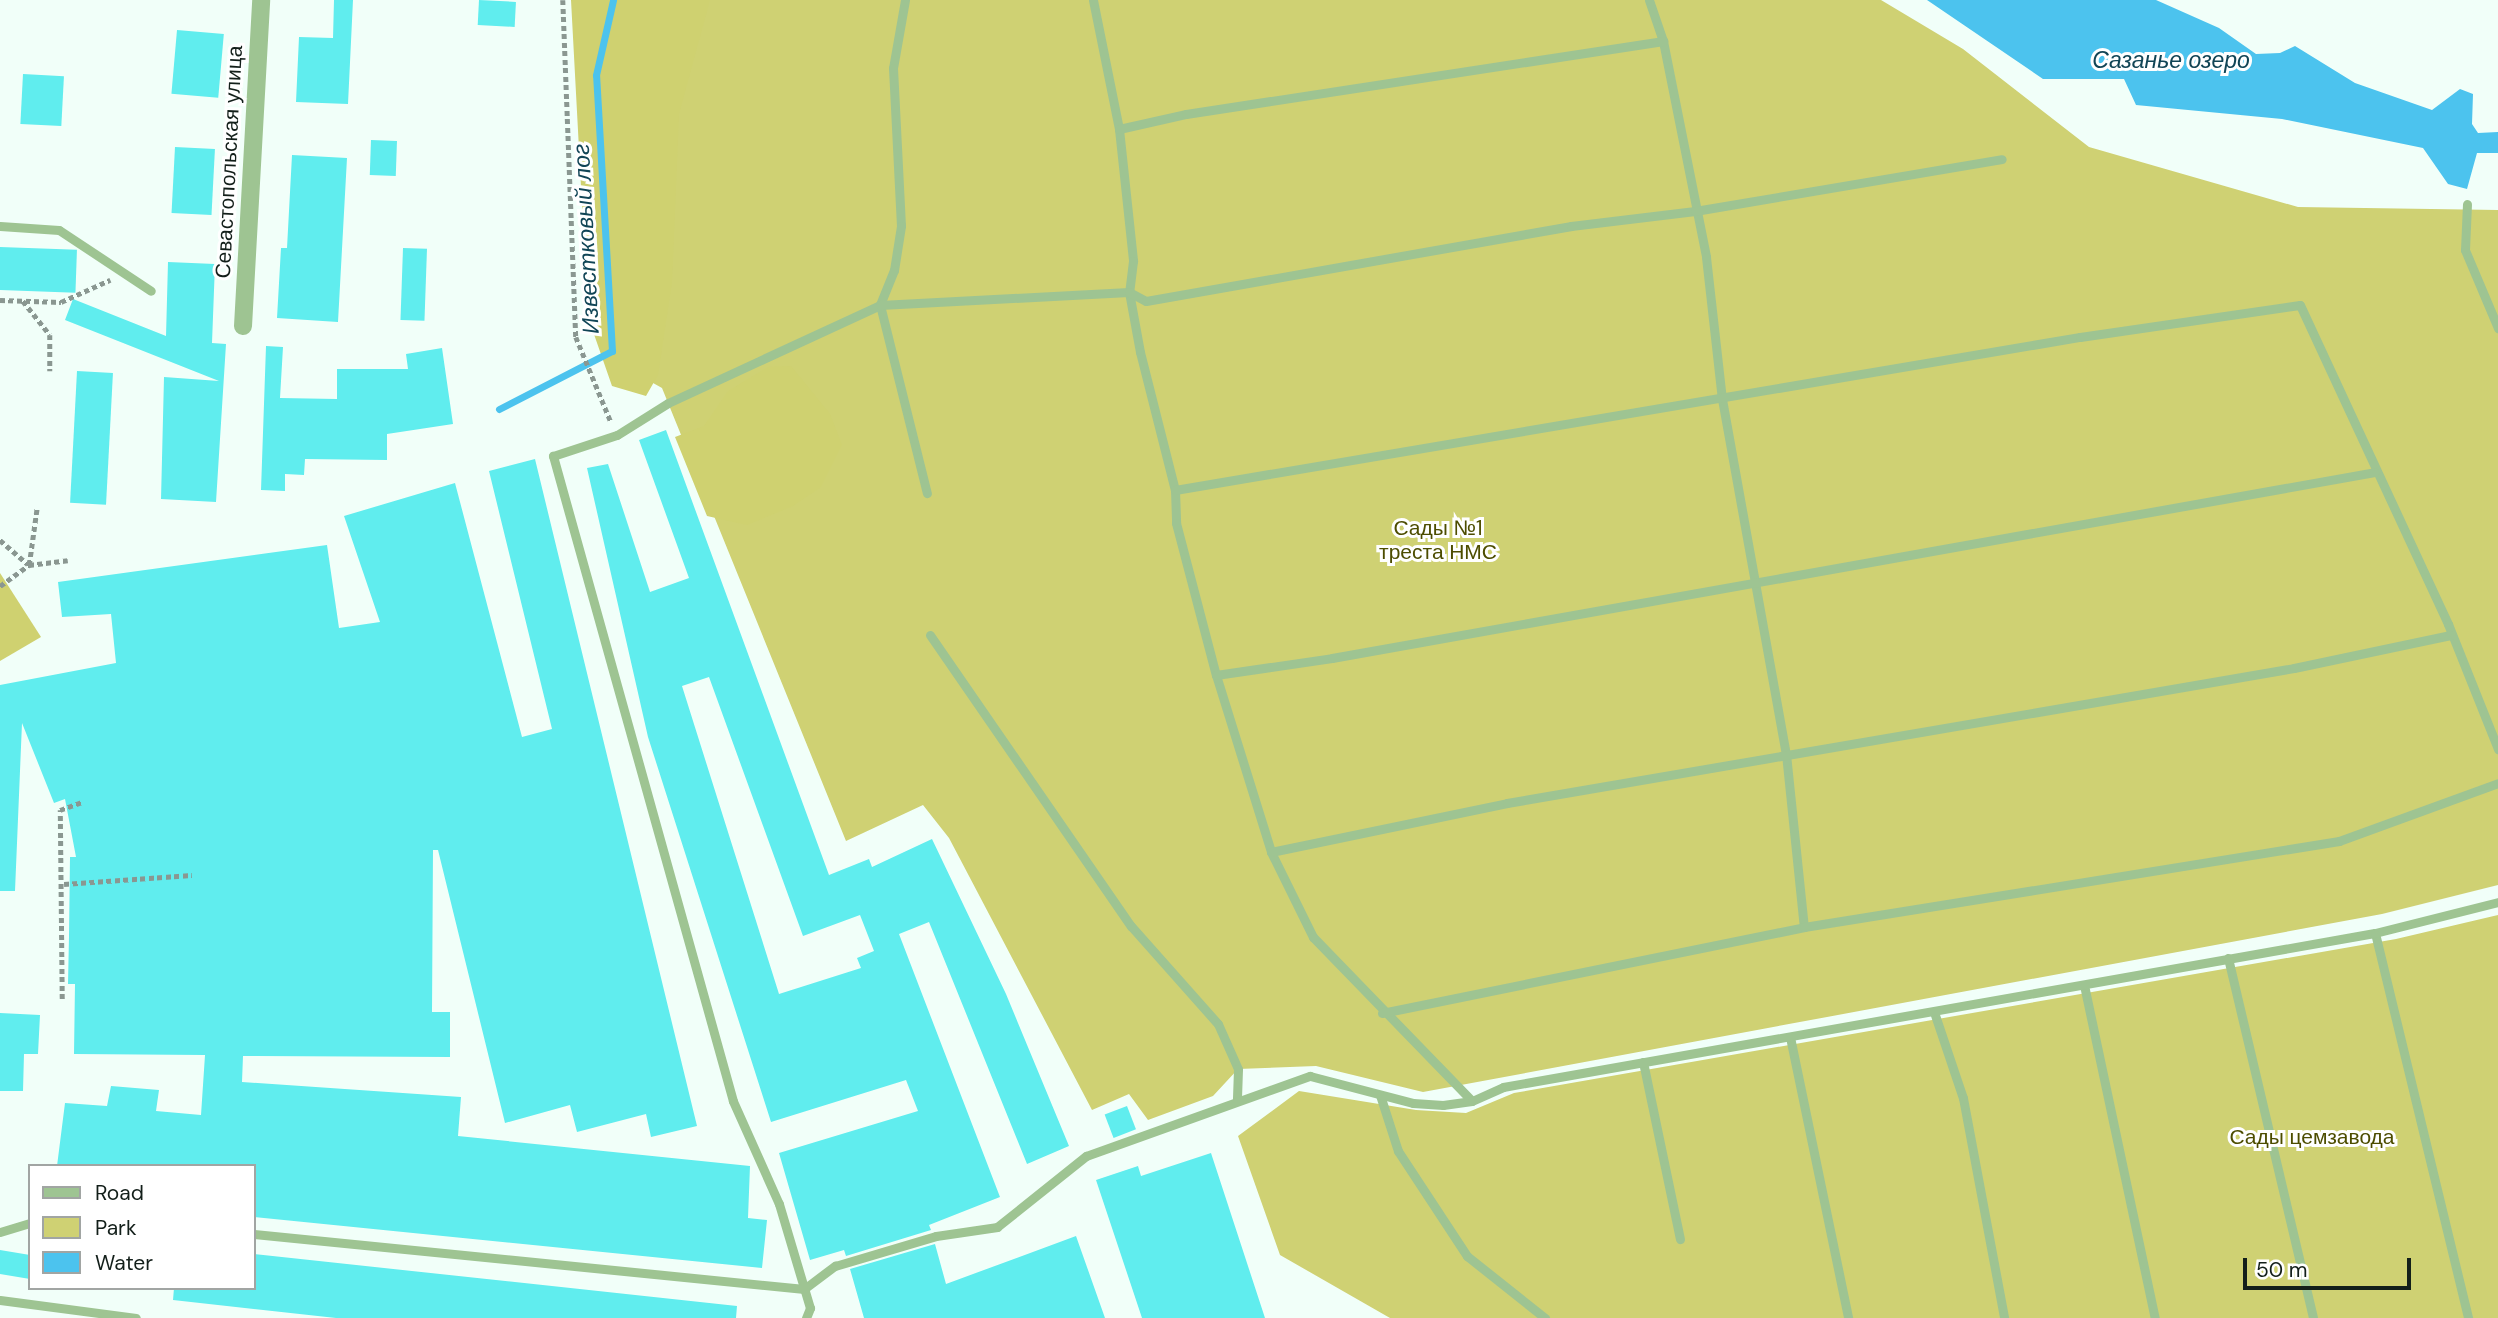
<!DOCTYPE html>
<meta charset="utf-8">
<style>
body{margin:0}
#map{position:relative;width:2498px;height:1318px;overflow:hidden;background:#f1fff9;font-family:"DM Sans",sans-serif}
div>[style]{position:absolute}
.green>*{inset:0;background:#cfd173}
.forest>*{inset:0;background:#cfd170}
.water>*{inset:0;background:#4cc3ee}
.stream>*{height:7px;margin:-3.5px;padding:0 3.5px;transform-origin:3.5px;border-radius:3.5px;background:#4cc3ee}
.building>*{inset:0;background:#60edee;transform-origin:0 0}
.path>*{height:4.5px;margin-top:-2.25px;transform-origin:0;background:repeating-linear-gradient(90deg,#8a9791 0 5px,transparent 0 8.5px)}
.service>*{height:9px;margin:-4.5px;padding:0 4.5px;transform-origin:4.5px;border-radius:4.5px;background:#9ec492}
.minor>*{height:18px;margin:-9px;padding:0 9px;transform-origin:9px;border-radius:9px;background:#9ec492}
span{translate:-50% -50%;white-space:nowrap;text-align:center;line-height:1.15;-webkit-text-stroke:6px #fff;paint-order:stroke}
.street-label{font-size:21px;color:#131f1a}
.park-label{font-size:21px;color:#4d4d00}
.water-label{font-size:23px;color:#114556;font-style:italic}
.legend{position:absolute;left:28px;top:1164px;width:228px;height:126px;box-sizing:border-box;background:#fff;border:2px solid #a1a5a3;margin:0;padding:9px 12px;list-style:none;font-size:21px;color:#131f1a}
.legend li{display:flex;align-items:center;gap:14px;height:35px}
.legend b{width:35px;border:2px solid #a1a5a3}
.scale{position:absolute;left:2243px;top:1258px;width:168px;height:32px;box-sizing:border-box;border:4px solid #131f1a;border-top:0;padding-left:9px;font-size:21px;line-height:24px;white-space:nowrap;color:#131f1a;-webkit-text-stroke:5px #fff;paint-order:stroke}
</style>
<div id="map">
<div class="green">
<i style="clip-path:polygon(650px 0,1881px 0,1963px 49px,2089px 147px,2298px 207px,2498px 210px,2498px 885px,2382px 914px,1423px 1092px,1316px 1066px,1238px 1069px,1213px 1096px,1148px 1120px,1129px 1094px,1092px 1110px,949px 838px,923px 805px,846px 841px,662px 388px,619px 364px)"></i>
<i style="clip-path:polygon(2498px 915px,2498px 1318px,1390px 1318px,1280px 1255px,1238px 1136px,1299px 1091px,1416px 1110px,1466px 1113px,1514px 1093px,2396px 939px)"></i>
</div>
<div class="forest">
<i style="clip-path:polygon(571px 0,710px 0,679px 114px,672px 282px,658px 375px,646px 396px,612px 386px,588px 317px)"></i>
<i style="clip-path:polygon(791px 366px,830px 414px,842px 445px,821px 487px,793px 506px,747px 525px,707px 516px,675px 437px,704px 426px,728px 391px,768px 367px)"></i>
<i style="clip-path:polygon(0 573px,41px 637px,0 661px)"></i>
</div>
<div class="water">
<i style="clip-path:polygon(1927px 0,2156px 0,2219px 28px,2256px 54px,2280px 53px,2295px 46px,2355px 83px,2432px 110px,2460px 89px,2473px 94px,2472px 124px,2478px 133px,2498px 132px,2498px 153px,2477px 153px,2467px 189px,2448px 184px,2423px 148px,2282px 119px,2136px 105px,2124px 79px,2043px 79px)"></i>
</div>
<div class="stream">
<i style="left:499px;top:409px;width:127px;rotate:-27.2deg"></i>
<i style="left:612px;top:351px;width:276px;rotate:-93.3deg"></i>
<i style="left:596px;top:75px;width:77px;rotate:-77.2deg"></i>
</div>
<div class="building">
<i style="clip-path:polygon(334px 0,353px 0,348px 104px,296px 102px,299px 37px,333px 38px)"></i>
<i style="left:479px;top:0;width:37px;height:25px;rotate:3deg"></i>
<i style="left:177px;top:30px;width:47px;height:64px;rotate:5deg"></i>
<i style="left:23px;top:74px;width:41px;height:50px;rotate:3deg"></i>
<i style="left:371px;top:140px;width:26px;height:35px;rotate:2deg"></i>
<i style="left:175px;top:147px;width:40px;height:66px;rotate:3deg"></i>
<i style="clip-path:polygon(292px 155px,347px 158px,338px 322px,277px 318px,281px 248px,287px 248px)"></i>
<i style="left:0;top:247px;width:77px;height:43px;rotate:2deg"></i>
<i style="left:403px;top:248px;width:24px;height:72px;rotate:2deg"></i>
<i style="clip-path:polygon(168px 262px,215px 264px,212px 343px,226px 344px,216px 502px,161px 499px,164px 377px,219px 381px,65px 320px,73px 299px,166px 336px)"></i>
<i style="clip-path:polygon(266px 346px,283px 347px,280px 398px,337px 399px,337px 369px,408px 369px,406px 354px,442px 348px,453px 424px,387px 434px,387px 460px,305px 459px,304px 475px,285px 474px,285px 491px,261px 490px)"></i>
<i style="left:77px;top:371px;width:36px;height:132px;rotate:3deg"></i>
<i style="clip-path:polygon(evenodd,666px 430px,829px 875px,869px 859px,872px 867px,932px 839px,1006px 994px,1069px 1146px,1027px 1164px,929px 922px,899px 934px,1000px 1197px,929px 1225px,931px 1230px,846px 1256px,844px 1250px,810px 1260px,779px 1153px,918px 1111px,906px 1080px,771px 1122px,648px 737px,587px 468px,608px 464px,650px 592px,689px 578px,639px 440px,666px 430px,709px 677px,803px 936px,860px 915px,874px 951px,857px 958px,861px 968px,779px 994px,682px 686px,709px 677px)"></i>
<i style="clip-path:polygon(535px 459px,697px 1126px,651px 1137px,646px 1114px,577px 1132px,570px 1105px,505px 1123px,438px 850px,433px 850px,432px 1012px,450px 1012px,450px 1057px,243px 1056px,242px 1082px,461px 1097px,458px 1136px,750px 1166px,748px 1218px,767px 1220px,762px 1268px,254px 1217px,254px 1166px,57px 1166px,65px 1103px,107px 1106px,111px 1086px,159px 1090px,156px 1111px,201px 1115px,205px 1055px,74px 1054px,75px 984px,68px 984px,69px 936px,70px 857px,76px 857px,65px 799px,54px 803px,22px 723px,15px 891px,0 891px,0 685px,116px 663px,111px 614px,62px 617px,58px 582px,327px 545px,339px 628px,380px 622px,344px 516px,455px 483px,522px 737px,552px 729px,489px 471px)"></i>
<i style="clip-path:polygon(0 1013px,40px 1015px,38px 1054px,24px 1054px,23px 1091px,0 1091px)"></i>
<i style="left:1127px;top:1106px;width:25px;height:24px;rotate:69deg"></i>
<i style="clip-path:polygon(1211px 1153px,1265px 1318px,1142px 1318px,1096px 1180px,1138px 1166px,1141px 1176px)"></i>
<i style="clip-path:polygon(1076px 1236px,1105px 1318px,864px 1318px,850px 1269px,935px 1244px,946px 1284px)"></i>
<i style="clip-path:polygon(0 1250px,30px 1255px,30px 1279px,0 1274px)"></i>
<i style="clip-path:polygon(254px 1254px,737px 1306px,736px 1318px,336px 1318px,173px 1300px,174px 1288px,254px 1288px)"></i>
</div>
<div class="path">
<i style="left:563px;top:0;width:337px;rotate:87.8deg"></i>
<i style="left:576px;top:337px;width:92px;rotate:67.6deg"></i>
<i style="left:0;top:300px;width:61px;rotate:1.9deg"></i>
<i style="left:61px;top:302px;width:54px;rotate:-24.2deg"></i>
<i style="left:23px;top:301px;width:43px;rotate:51.5deg"></i>
<i style="left:50px;top:335px;width:36px;rotate:90deg"></i>
<i style="left:0;top:540px;width:37px;rotate:41deg"></i>
<i style="left:29px;top:565px;width:59px;rotate:-82.1deg"></i>
<i style="left:0;top:586px;width:36px;rotate:-36deg"></i>
<i style="left:29px;top:565px;width:39px;rotate:-7deg"></i>
<i style="left:64px;top:884px;width:128px;rotate:-4deg"></i>
<i style="left:62px;top:999px;width:189px;rotate:-90.6deg"></i>
<i style="left:60px;top:810px;width:23px;rotate:-20deg"></i>
</div>
<div class="service">
<i style="left:905px;top:0;width:69px;rotate:100deg"></i>
<i style="left:893px;top:68px;width:158px;rotate:87.1deg"></i>
<i style="left:901px;top:226px;width:45px;rotate:99deg"></i>
<i style="left:894px;top:270px;width:38px;rotate:112deg"></i>
<i style="left:880px;top:305px;width:194px;rotate:76deg"></i>
<i style="left:1093px;top:0;width:132px;rotate:78.6deg"></i>
<i style="left:1119px;top:129px;width:133px;rotate:83.9deg"></i>
<i style="left:1133px;top:261px;width:31px;rotate:97deg"></i>
<i style="left:1129px;top:292px;width:61px;rotate:79.6deg"></i>
<i style="left:1140px;top:352px;width:142px;rotate:75.8deg"></i>
<i style="left:1175px;top:490px;width:33px;rotate:88deg"></i>
<i style="left:1176px;top:523px;width:157px;rotate:75.3deg"></i>
<i style="left:1216px;top:675px;width:185px;rotate:72.7deg"></i>
<i style="left:1271px;top:852px;width:95px;rotate:63.7deg"></i>
<i style="left:1313px;top:937px;width:228px;rotate:45.9deg"></i>
<i style="left:1649px;top:0;width:43px;rotate:71.1deg"></i>
<i style="left:1663px;top:41px;width:220px;rotate:78.7deg"></i>
<i style="left:1706px;top:257px;width:143px;rotate:83.6deg"></i>
<i style="left:1722px;top:399px;width:361px;rotate:79.8deg"></i>
<i style="left:1786px;top:754px;width:174px;rotate:84.1deg"></i>
<i style="left:1119px;top:129px;width:69px;rotate:-12.6deg"></i>
<i style="left:1186px;top:114px;width:483px;rotate:-8.7deg"></i>
<i style="left:2467px;top:204px;width:46px;rotate:92.5deg"></i>
<i style="left:2465px;top:250px;width:85px;rotate:67.1deg"></i>
<i style="left:0;top:226px;width:59px;rotate:3.9deg"></i>
<i style="left:59px;top:230px;width:110px;rotate:33.5deg"></i>
<i style="left:1175px;top:490px;width:918px;rotate:-9.6deg"></i>
<i style="left:2080px;top:337px;width:222px;rotate:-8.3deg"></i>
<i style="left:2300px;top:305px;width:352px;rotate:65.1deg"></i>
<i style="left:2448px;top:624px;width:135px;rotate:68.2deg"></i>
<i style="left:930px;top:635px;width:354px;rotate:55.4deg"></i>
<i style="left:1131px;top:926px;width:131px;rotate:48.4deg"></i>
<i style="left:1218px;top:1024px;width:49px;rotate:66deg"></i>
<i style="left:1238px;top:1069px;width:30px;rotate:92deg"></i>
<i style="left:1216px;top:675px;width:117px;rotate:-8.3deg"></i>
<i style="left:1332px;top:658px;width:1059px;rotate:-10.11deg"></i>
<i style="left:1271px;top:852px;width:241px;rotate:-11.7deg"></i>
<i style="left:1507px;top:803px;width:798px;rotate:-9.73deg"></i>
<i style="left:2294px;top:668px;width:160px;rotate:-11.9deg"></i>
<i style="left:2375px;top:933px;width:396px;rotate:76.4deg"></i>
<i style="left:2228px;top:958px;width:370px;rotate:76.7deg"></i>
<i style="left:2084px;top:985px;width:340px;rotate:78deg"></i>
<i style="left:1934px;top:1012px;width:91px;rotate:71.4deg"></i>
<i style="left:1963px;top:1098px;width:224px;rotate:79.4deg"></i>
<i style="left:1382px;top:1013px;width:431px;rotate:-11.5deg"></i>
<i style="left:1804px;top:927px;width:542px;rotate:-9.13deg"></i>
<i style="left:2339px;top:841px;width:169px;rotate:-20deg"></i>
<i style="left:1790px;top:1037px;width:287px;rotate:78.3deg"></i>
<i style="left:1643px;top:1062px;width:181px;rotate:78.2deg"></i>
<i style="left:1380px;top:1095px;width:59px;rotate:72.2deg"></i>
<i style="left:1398px;top:1151px;width:126px;rotate:56.7deg"></i>
<i style="left:1467px;top:1256px;width:100px;rotate:38.5deg"></i>
<i style="left:0;top:1232px;width:31px;rotate:-17deg"></i>
<i style="left:254px;top:1234px;width:553px;rotate:5.71deg"></i>
<i style="left:804px;top:1289px;width:39px;rotate:-37deg"></i>
<i style="left:835px;top:1266px;width:105px;rotate:-16.5deg"></i>
<i style="left:936px;top:1236px;width:62px;rotate:-8.4deg"></i>
<i style="left:997px;top:1227px;width:114px;rotate:-38.6deg"></i>
<i style="left:1086px;top:1156px;width:238px;rotate:-19.7deg"></i>
<i style="left:1310px;top:1076px;width:106px;rotate:14.7deg"></i>
<i style="left:1413px;top:1103px;width:30px;rotate:4deg"></i>
<i style="left:1443px;top:1105px;width:29px;rotate:-8deg"></i>
<i style="left:1472px;top:1101px;width:34px;rotate:-24deg"></i>
<i style="left:1503px;top:1087px;width:885px;rotate:-10.02deg"></i>
<i style="left:2375px;top:933px;width:127px;rotate:-14.1deg"></i>
<i style="left:0;top:1300px;width:137px;rotate:7.5deg"></i>
<i style="left:806px;top:1318px;width:11px;rotate:-68deg"></i>
<i style="left:810px;top:1308px;width:109px;rotate:-106.6deg"></i>
<i style="left:779px;top:1204px;width:113px;rotate:-114.1deg"></i>
<i style="left:733px;top:1101px;width:670px;rotate:-105.59deg"></i>
<i style="left:553px;top:456px;width:67px;rotate:-18.2deg"></i>
<i style="left:617px;top:435px;width:60px;rotate:-32.1deg"></i>
<i style="left:668px;top:403px;width:234px;rotate:-24.8deg"></i>
<i style="left:880px;top:305px;width:249px;rotate:-3deg"></i>
<i style="left:1129px;top:292px;width:19px;rotate:28deg"></i>
<i style="left:1146px;top:301px;width:432px;rotate:-10deg"></i>
<i style="left:1571px;top:226px;width:125px;rotate:-6.9deg"></i>
<i style="left:1695px;top:211px;width:311px;rotate:-9.6deg"></i>
</div>
<div class="minor">
<i style="left:243px;top:326px;width:326px;rotate:-86.8deg"></i>
</div>
<div class="street-label">
<span style="left:229px;top:162px;rotate:-87deg">Севастопольская улица</span>
</div>
<div class="park-label">
<span style="left:1438px;top:540px">Сады №1<br>треста НМС</span>
<span style="left:2312px;top:1137px">Сады цемзавода</span>
</div>
<div class="water-label">
<span style="left:2171px;top:60px">Сазанье озеро</span>
<span style="left:586px;top:239px;rotate:-93deg">Известковый лог</span>
</div>
<ul class="legend">
<li><b style="height:9px;background:#9ec492"></b>Road</li>
<li><b style="height:19px;background:#cfd173"></b>Park</li>
<li><b style="height:19px;background:#4cc3ee"></b>Water</li>
</ul>
<div class="scale">50 m</div>
</div>
